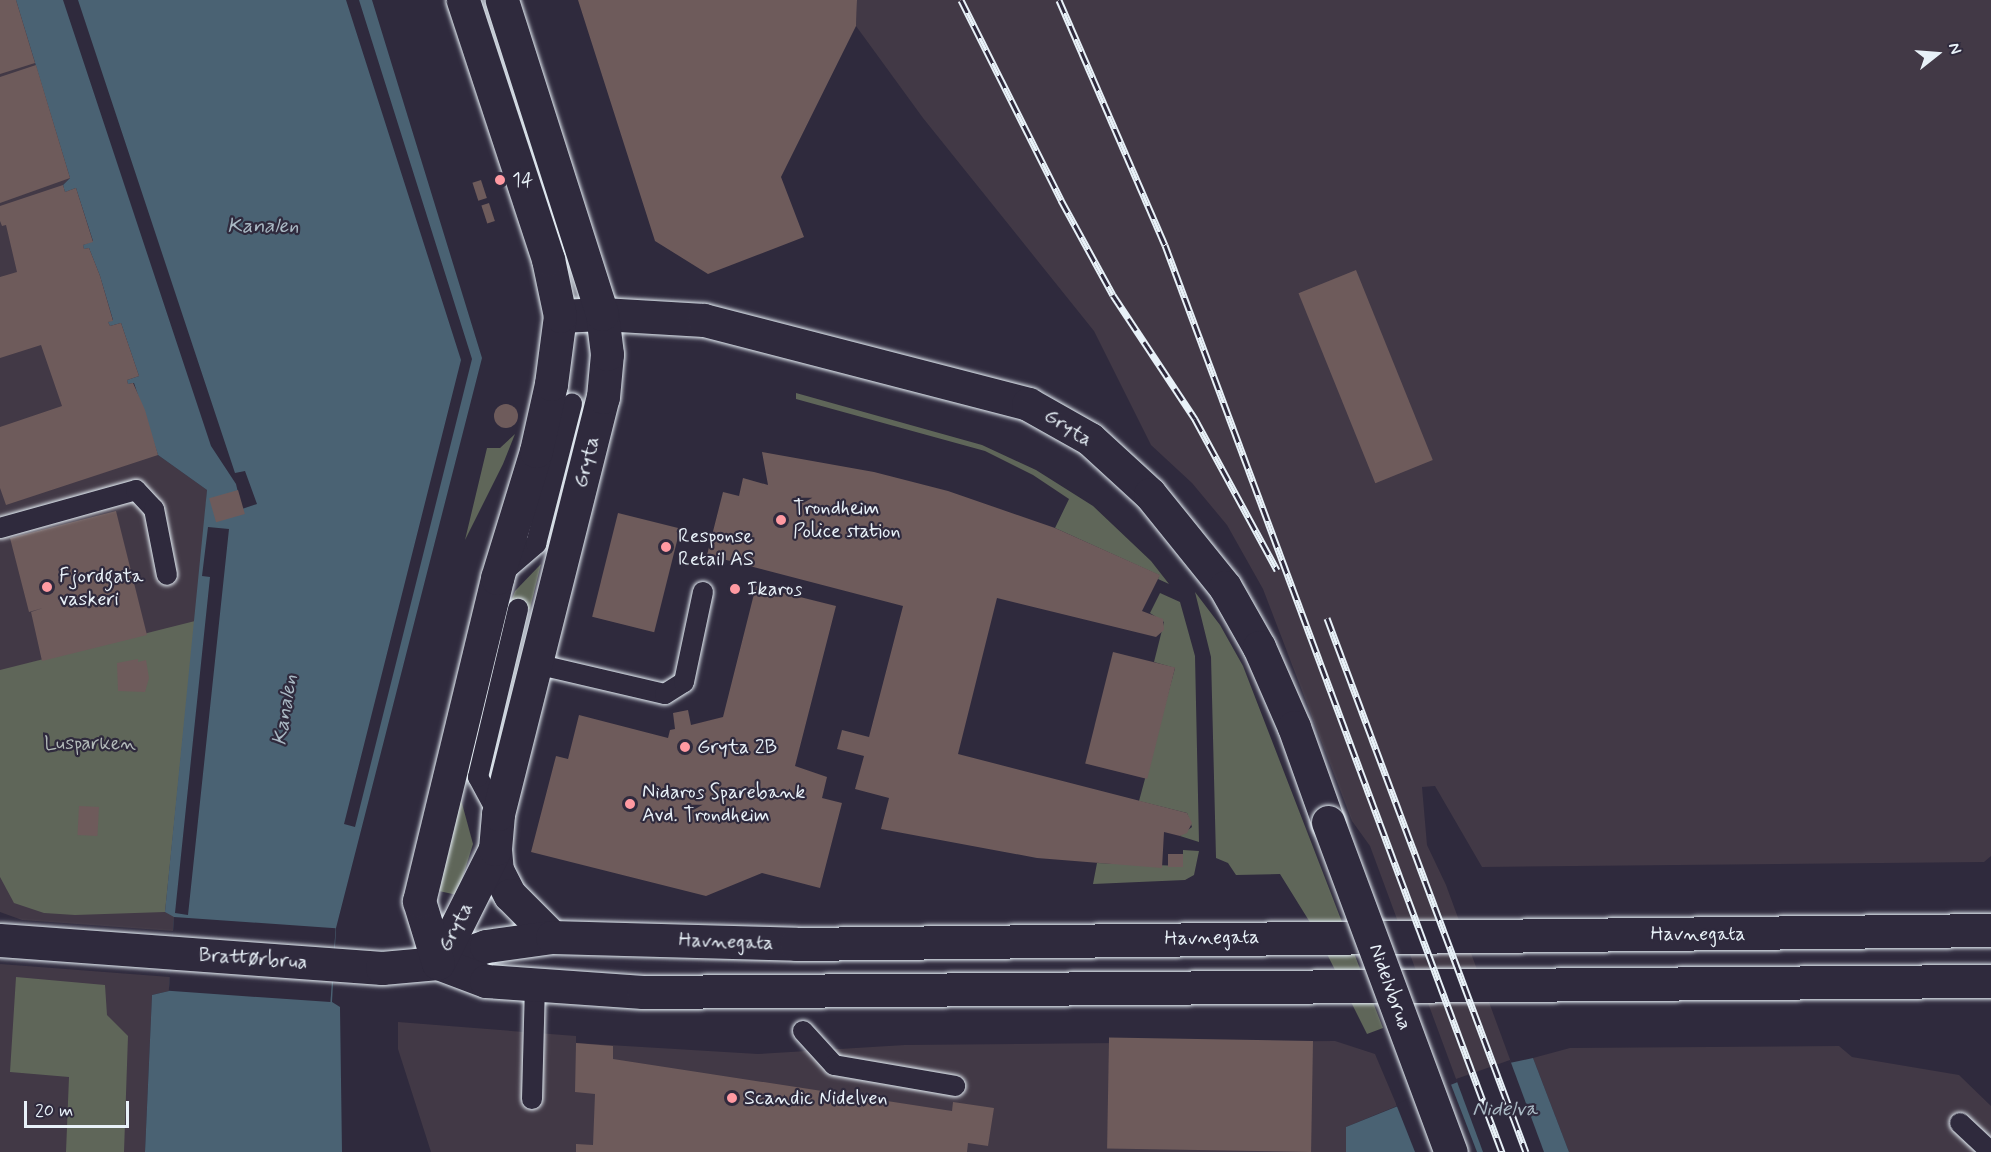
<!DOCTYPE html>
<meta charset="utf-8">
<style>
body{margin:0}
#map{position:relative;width:1991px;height:1152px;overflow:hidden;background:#2f2a3d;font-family:Mynerve,sans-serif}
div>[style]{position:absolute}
.built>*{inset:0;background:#423946}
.green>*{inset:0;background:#5f6659}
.water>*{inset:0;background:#4a6273}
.pier>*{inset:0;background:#2f2a3d;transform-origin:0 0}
.building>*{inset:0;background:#6e5b5b;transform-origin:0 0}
.round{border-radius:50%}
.roads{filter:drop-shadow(0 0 2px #e8f1f8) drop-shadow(0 0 2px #e8f1f8)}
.service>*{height:20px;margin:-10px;padding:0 10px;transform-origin:10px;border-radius:10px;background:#2f2a3d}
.secondary>*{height:33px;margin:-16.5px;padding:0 16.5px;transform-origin:16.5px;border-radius:16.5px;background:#2f2a3d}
.rail>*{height:7px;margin-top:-3.5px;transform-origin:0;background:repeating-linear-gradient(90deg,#2f2a3d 0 14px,#e8f1f8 0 28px);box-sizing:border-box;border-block:2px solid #e8f1f8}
.bridges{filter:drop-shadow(0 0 2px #e8f1f8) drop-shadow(0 0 2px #e8f1f8)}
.secondary-bridge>*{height:33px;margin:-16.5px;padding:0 16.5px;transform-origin:16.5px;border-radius:16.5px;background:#2f2a3d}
.dots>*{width:16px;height:16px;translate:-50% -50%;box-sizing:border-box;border:3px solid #2f2a3d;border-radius:50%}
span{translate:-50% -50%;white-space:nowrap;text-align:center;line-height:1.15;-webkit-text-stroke:4.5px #2f2a3d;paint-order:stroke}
.poi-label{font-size:20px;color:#e8f1f8}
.left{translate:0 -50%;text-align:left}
.street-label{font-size:20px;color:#e8f1f8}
.park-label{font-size:20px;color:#b1b9b8}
.water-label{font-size:21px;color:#a9b8c3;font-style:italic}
.north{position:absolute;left:1907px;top:24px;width:60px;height:60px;-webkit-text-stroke:4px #2f2a3d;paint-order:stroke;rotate:73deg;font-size:16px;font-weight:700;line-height:24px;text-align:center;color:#e8f1f8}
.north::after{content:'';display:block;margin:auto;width:21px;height:27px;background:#e8f1f8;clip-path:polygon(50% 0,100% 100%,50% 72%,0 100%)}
.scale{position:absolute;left:24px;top:1101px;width:105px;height:27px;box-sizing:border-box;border:3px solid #e8f1f8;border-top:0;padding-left:8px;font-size:18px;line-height:21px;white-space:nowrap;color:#e8f1f8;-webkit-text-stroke:4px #2f2a3d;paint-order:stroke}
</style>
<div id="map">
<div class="built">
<i style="clip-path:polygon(0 0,16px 0,70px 178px,63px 185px,65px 191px,76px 188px,93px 242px,83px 245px,89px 248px,100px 276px,113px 321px,110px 326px,121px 323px,139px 376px,127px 380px,129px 384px,133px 383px,145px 410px,158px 455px,207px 490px,173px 931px,22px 920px,0 912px)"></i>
<i style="clip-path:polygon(857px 0,1991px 0,1991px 856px,1984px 862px,1482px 867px,1435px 786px,1422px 787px,1427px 845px,1446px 885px,1544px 1152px,1483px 1152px,1370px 846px,1352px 821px,1263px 589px,1227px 525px,1192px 483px,1151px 445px,1094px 331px,923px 118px,856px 26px)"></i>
<i style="clip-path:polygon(0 964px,170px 977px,169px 991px,152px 995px,145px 1152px,0 1152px)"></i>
<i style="clip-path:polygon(398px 1022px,576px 1036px,576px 1043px,758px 1054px,905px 1045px,1335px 1041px,1375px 1054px,1397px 1106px,1346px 1127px,1346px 1152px,431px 1152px,398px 1049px)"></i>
<i style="clip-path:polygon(1839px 1046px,1852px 1057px,1959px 1075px,1991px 1106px,1991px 1152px,1569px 1152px,1533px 1058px,1570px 1048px)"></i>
</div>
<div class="green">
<i style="clip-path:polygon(796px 393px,982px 445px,1036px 470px,1093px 506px,1151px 561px,1169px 584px,1158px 579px,1159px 575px,1055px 528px,1069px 499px,1033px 475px,985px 451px,796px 399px)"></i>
<i style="clip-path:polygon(515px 434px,503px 464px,465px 540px,487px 448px,500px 448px)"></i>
<i style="clip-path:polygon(541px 564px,530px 609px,510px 604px,515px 591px)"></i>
<i style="clip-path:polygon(1195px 592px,1220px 625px,1243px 666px,1383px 1028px,1367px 1034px,1316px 932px,1280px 874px,1236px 875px,1228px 863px,1216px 858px,1211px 657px)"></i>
<i style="clip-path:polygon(1160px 593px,1180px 602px,1195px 656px,1199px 842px,1180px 836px,1192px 827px,1187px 813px,1139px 801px,1175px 668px,1154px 662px,1164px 622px,1150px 613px)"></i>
<i style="clip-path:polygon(195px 621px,165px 912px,75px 915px,44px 913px,14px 903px,0 877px,0 670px)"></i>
<i style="clip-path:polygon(460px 796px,473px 844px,457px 895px,439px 891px)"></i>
<i style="clip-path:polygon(1183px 850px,1199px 851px,1194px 875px,1185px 880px,1093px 884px,1097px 863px,1183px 866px)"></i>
<i style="clip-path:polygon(16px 977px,105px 985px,107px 1015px,128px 1036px,124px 1152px,66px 1152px,69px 1077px,10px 1072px)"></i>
</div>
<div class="water">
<i style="clip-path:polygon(16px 0,372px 0,482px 358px,336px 928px,332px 1002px,340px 1007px,342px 1152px,145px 1152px,152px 995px,169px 991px,174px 917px,165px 912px,207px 490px,158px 455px,134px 383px,128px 384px,127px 380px,139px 376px,121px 323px,110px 326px,108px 322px,113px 320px,100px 276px,89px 248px,84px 249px,83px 245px,93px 241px,76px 188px,65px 192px,63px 185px,70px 178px)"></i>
<i style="clip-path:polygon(1533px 1058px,1569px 1152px,1346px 1152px,1346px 1127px,1500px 1065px)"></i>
</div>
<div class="pier">
<i style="clip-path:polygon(63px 0,78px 0,235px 473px,245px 471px,257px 504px,242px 509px,236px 484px,211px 446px)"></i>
<i style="clip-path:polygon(346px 0,359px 0,472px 359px,355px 827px,344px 824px,461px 360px)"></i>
<i style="clip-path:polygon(208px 527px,229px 529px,188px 915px,175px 913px,210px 577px,202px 576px)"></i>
<i style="left:174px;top:917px;width:162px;height:74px;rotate:4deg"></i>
<i style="clip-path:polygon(1510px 1060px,1544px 1152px,1483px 1152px,1456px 1079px)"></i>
<i style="clip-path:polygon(1450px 1082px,1477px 1152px,1415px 1152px,1396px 1104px)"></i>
</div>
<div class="building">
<i style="clip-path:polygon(0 0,16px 0,35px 63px,0 74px)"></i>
<i style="clip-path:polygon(578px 0,857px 0,856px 26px,781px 177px,804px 237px,708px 274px,655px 241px)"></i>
<i style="clip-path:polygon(36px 65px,70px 178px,0 203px,0 77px)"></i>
<i style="left:481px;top:180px;width:19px;height:9px;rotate:72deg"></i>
<i style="clip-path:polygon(63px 185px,65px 192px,76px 188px,93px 242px,83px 245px,84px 249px,89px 248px,100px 276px,113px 321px,108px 322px,110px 326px,121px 323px,139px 376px,127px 380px,128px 384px,133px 383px,145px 410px,158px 455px,6px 505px,0 488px,0 427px,62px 406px,41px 345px,0 358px,0 277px,17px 272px,6px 225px,2px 226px,0 221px,0 206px)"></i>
<i style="left:489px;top:203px;width:19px;height:8px;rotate:72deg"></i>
<i style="left:1356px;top:270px;width:205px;height:62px;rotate:68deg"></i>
<i class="round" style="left:494px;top:404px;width:24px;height:24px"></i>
<i style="clip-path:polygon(762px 452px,874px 472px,948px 491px,1055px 528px,1160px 575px,1142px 611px,1163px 619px,1164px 630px,1156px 637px,997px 598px,958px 754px,1187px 813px,1192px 823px,1187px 833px,1180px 836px,1164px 832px,1162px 868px,1037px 858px,881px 829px,889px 798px,855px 789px,864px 756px,837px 749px,842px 730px,869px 737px,903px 606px,707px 555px,723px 492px,739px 496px,743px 478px,768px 485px)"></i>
<i style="left:238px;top:490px;width:25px;height:30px;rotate:74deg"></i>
<i style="clip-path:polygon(116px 511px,147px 635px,42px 661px,31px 612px,43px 608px,29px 612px,10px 538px)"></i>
<i style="left:618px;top:513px;width:64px;height:107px;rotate:14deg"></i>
<i style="clip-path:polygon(756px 586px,836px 606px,795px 766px,827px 777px,822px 798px,842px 803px,820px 888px,762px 873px,706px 896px,531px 852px,556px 756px,568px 759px,579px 715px,668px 738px,670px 730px,675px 729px,673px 713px,688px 710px,691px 725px,723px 717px)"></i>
<i style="left:1113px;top:652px;width:64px;height:115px;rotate:14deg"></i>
<i style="clip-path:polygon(138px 659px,138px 662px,146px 660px,149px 678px,145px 692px,118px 691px,117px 663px)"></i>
<i style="left:79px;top:806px;width:20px;height:29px;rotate:3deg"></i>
<i style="left:1168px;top:854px;width:15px;height:13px"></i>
<i style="left:1313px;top:1041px;width:111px;height:204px;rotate:91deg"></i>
<i style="clip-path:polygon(576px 1043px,613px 1046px,613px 1059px,952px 1111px,953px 1102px,994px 1108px,988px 1146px,968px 1143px,967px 1152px,576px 1152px,576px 1144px,593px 1145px,595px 1094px,575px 1092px)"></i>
</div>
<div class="roads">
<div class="service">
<i style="left:0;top:528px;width:141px;rotate:-15.6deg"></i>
<i style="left:136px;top:490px;width:26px;rotate:47deg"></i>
<i style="left:154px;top:509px;width:67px;rotate:78.9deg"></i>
<i style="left:500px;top:575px;width:48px;rotate:-40.7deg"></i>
<i style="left:536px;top:544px;width:145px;rotate:-75.6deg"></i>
<i style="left:536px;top:664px;width:132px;rotate:13.1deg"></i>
<i style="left:665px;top:694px;width:22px;rotate:-32deg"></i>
<i style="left:684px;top:682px;width:92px;rotate:-78.1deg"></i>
<i style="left:498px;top:814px;width:42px;rotate:-118.4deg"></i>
<i style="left:478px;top:777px;width:173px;rotate:-76.6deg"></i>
<i style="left:803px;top:1031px;width:46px;rotate:47.6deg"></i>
<i style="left:834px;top:1065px;width:123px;rotate:9.8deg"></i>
<i style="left:532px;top:1099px;width:115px;rotate:-88.5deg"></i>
<i style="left:1960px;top:1123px;width:42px;rotate:43.1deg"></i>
</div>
<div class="secondary">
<i style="left:560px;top:316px;width:42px;rotate:-2.7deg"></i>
<i style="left:602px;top:314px;width:102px;rotate:3.4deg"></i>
<i style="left:704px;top:320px;width:335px;rotate:14.5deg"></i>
<i style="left:1028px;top:404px;width:71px;rotate:29.4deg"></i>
<i style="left:1090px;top:439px;width:81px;rotate:42.5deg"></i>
<i style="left:1150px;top:494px;width:119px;rotate:51.1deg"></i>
<i style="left:1225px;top:587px;width:69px;rotate:60.5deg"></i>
<i style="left:1259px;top:647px;width:87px;rotate:66.4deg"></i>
<i style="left:1294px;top:727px;width:101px;rotate:70.3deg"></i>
<i style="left:495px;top:849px;width:21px;rotate:85deg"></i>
<i style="left:497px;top:870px;width:28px;rotate:63deg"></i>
<i style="left:510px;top:895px;width:59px;rotate:45deg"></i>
<i style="left:0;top:940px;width:383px;rotate:4.2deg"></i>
<i style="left:382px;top:968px;width:56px;rotate:-5.1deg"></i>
<i style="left:438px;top:963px;width:51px;rotate:-19.5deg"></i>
<i style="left:486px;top:946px;width:67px;rotate:-7.8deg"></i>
<i style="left:552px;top:937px;width:244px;rotate:1.6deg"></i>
<i style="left:796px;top:944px;width:1195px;rotate:-0.67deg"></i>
<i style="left:438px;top:963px;width:51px;rotate:20.6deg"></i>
<i style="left:486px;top:981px;width:157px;rotate:4deg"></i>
<i style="left:643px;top:992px;width:1348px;rotate:-0.47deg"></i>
<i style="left:438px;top:963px;width:127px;rotate:-63.4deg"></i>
<i style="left:495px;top:849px;width:35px;rotate:-85deg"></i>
<i style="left:498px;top:814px;width:430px;rotate:-75.9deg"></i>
<i style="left:603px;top:397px;width:43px;rotate:-84.7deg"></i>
<i style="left:607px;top:354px;width:40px;rotate:-97.1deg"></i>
<i style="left:602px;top:314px;width:330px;rotate:-107.7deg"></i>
<i style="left:438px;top:963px;width:65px;rotate:-107deg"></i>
<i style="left:419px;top:901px;width:332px;rotate:-76.4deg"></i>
<i style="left:497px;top:578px;width:133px;rotate:-72.9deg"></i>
<i style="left:536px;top:451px;width:69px;rotate:-77.4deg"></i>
<i style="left:551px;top:384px;width:69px;rotate:-82.5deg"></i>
<i style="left:560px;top:316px;width:58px;rotate:-101.9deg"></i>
<i style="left:548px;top:259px;width:273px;rotate:-108.2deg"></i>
</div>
</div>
<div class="rail">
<i style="left:961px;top:0;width:224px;rotate:63.4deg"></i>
<i style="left:1061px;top:200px;width:108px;rotate:61.3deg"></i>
<i style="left:1113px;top:295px;width:149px;rotate:56.5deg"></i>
<i style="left:1195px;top:419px;width:172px;rotate:61.5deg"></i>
<i style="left:1059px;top:0;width:267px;rotate:66.6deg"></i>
<i style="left:1165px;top:245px;width:968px;rotate:69.62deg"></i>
<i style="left:1327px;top:618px;width:570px;rotate:69.56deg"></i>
</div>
<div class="bridges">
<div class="secondary-bridge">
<i style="left:1328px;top:822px;width:352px;rotate:69.6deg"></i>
</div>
</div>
<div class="dots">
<i style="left:500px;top:180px;background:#ff9aa2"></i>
<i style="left:781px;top:520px;background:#ff9aa2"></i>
<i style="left:666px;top:547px;background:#ff9aa2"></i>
<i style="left:47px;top:587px;background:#ff9aa2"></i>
<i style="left:735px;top:589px;background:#ff9aa2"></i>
<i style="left:685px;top:747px;background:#ff9aa2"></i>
<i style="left:630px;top:804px;background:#ff9aa2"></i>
<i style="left:732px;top:1098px;background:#ff9aa2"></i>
</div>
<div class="poi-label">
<span class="left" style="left:512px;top:180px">14</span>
<span class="left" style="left:793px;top:520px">Trondheim<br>Police station</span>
<span class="left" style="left:678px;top:548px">Response<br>Retail AS</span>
<span class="left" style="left:59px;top:588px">Fjordgata<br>vaskeri</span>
<span class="left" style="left:747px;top:589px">Ikaros</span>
<span class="left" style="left:697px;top:747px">Gryta 2B</span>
<span class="left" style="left:642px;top:804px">Nidaros Sparebank<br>Avd. Trondheim</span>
<span class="left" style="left:744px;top:1098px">Scandic Nidelven</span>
</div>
<div class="street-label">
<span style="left:1068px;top:428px;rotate:32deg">Gryta</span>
<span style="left:587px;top:462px;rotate:-76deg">Gryta</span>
<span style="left:456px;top:927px;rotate:-63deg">Gryta</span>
<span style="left:1698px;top:934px">Havnegata</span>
<span style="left:1212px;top:938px;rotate:-1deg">Havnegata</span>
<span style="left:726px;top:942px;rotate:2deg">Havnegata</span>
<span style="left:253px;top:959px;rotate:4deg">Brattørbrua</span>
<span style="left:1390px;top:987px;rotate:70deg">Nidelvbrua</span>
</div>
<div class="park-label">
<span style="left:90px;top:743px">Lusparken</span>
</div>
<div class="water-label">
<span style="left:263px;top:226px">Kanalen</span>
<span style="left:285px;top:710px;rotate:-81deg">Kanalen</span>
<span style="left:1505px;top:1109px">Nidelva</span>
</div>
<div class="north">N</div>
<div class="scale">20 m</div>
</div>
